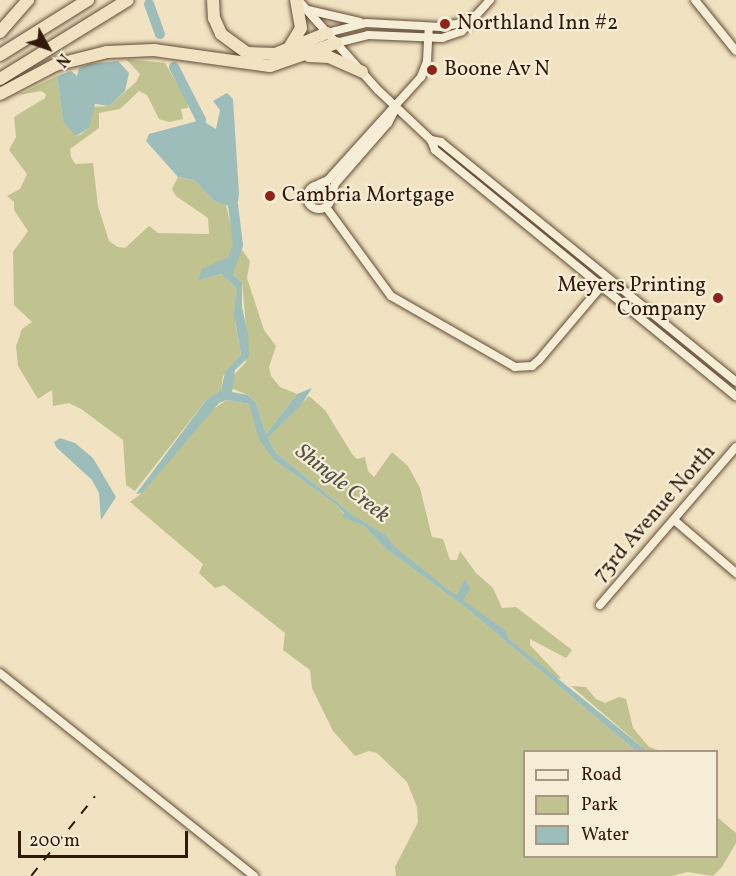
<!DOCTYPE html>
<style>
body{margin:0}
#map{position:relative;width:736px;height:876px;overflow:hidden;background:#f1e3c1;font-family:Vollkorn,serif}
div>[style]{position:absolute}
.green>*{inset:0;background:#c0c28f}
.water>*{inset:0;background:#9cbdb9}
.river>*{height:10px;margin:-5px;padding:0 5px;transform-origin:5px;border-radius:5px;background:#9cbdb9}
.roads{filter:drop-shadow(0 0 2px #614b37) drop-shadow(0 0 2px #614b37)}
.minor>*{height:8px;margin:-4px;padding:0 4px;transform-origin:4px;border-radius:4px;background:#f6edd7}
.minor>.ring{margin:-4px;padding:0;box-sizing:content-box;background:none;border:8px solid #f6edd7;border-radius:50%}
.highway>*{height:12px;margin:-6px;padding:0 6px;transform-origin:6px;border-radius:6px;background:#f1e3c1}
.rail>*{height:1.5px;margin-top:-0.75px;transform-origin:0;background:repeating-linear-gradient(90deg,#311809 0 10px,transparent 0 20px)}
.dots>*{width:16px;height:16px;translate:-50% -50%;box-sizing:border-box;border:3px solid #f6edd7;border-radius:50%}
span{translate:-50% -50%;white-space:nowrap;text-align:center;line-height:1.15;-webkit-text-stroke:4.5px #f6edd7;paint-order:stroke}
.poi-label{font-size:21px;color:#311809}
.left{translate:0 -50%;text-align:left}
.right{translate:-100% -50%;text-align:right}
.street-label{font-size:21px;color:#311809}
.water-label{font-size:22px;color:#565247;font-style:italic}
.legend{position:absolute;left:523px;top:750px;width:195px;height:108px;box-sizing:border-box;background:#f6edd7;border:2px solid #a79885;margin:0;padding:8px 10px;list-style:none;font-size:18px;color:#311809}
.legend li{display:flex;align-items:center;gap:12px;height:30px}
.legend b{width:30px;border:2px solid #a79885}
.north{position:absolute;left:18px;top:18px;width:60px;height:60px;-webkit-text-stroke:4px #f6edd7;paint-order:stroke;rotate:130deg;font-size:16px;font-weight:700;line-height:24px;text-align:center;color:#311809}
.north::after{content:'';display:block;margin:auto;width:21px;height:27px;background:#311809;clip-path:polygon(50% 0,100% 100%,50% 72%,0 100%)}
.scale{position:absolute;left:18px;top:831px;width:170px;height:27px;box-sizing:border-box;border:3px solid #311809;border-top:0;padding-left:8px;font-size:18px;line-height:21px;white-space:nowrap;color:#311809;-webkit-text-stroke:4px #f6edd7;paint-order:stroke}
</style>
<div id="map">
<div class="green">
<i style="clip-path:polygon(126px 59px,165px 63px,187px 101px,188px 108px,181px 109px,183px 119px,169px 122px,159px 119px,147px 95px,139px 91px,120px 109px,99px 113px,99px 128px,70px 149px,71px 157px,75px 164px,93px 163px,98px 206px,109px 241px,118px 247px,125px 248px,149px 226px,158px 233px,209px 234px,208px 218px,176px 196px,172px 189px,178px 177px,194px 180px,214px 201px,226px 205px,235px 244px,231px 261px,226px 259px,202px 279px,222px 274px,237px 289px,235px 321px,241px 355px,223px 376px,221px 390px,207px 399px,135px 491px,126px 485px,123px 440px,81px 409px,69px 403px,53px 406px,52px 390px,38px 399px,18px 366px,16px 346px,22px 329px,32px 322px,14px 305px,13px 252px,28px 231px,14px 210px,14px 202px,7px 196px,20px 189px,27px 174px,9px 150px,16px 137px,14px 117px,45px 98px,46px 94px,41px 91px,18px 95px,57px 76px,63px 122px,77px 136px,81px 134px,89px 128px,92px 107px,109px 106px,136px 82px,140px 74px)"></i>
<i style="clip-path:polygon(240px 247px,250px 261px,247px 278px,264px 330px,276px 346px,269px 367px,271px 376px,280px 387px,297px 394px,266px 434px,256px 403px,248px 395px,231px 388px,232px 377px,246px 362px,248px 349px,242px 282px,231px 274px)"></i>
<i style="clip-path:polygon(309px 396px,325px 410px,352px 454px,357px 459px,365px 457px,368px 471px,374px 477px,392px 452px,408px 466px,420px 488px,432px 537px,443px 539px,450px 560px,457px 560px,460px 551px,476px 573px,493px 588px,502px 608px,516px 607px,572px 650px,566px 658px,530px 639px,530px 645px,561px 678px,557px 679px,463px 600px,465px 578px,457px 596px,450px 591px,394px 547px,386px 535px,353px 515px,276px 453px,268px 438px)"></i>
<i style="clip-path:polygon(227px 400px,249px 404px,274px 460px,334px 503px,344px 514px,343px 517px,364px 526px,386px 549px,465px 607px,636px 751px,524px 752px,524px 856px,716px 856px,717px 817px,736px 833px,736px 843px,722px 867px,713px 876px,687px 872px,672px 876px,396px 876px,395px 867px,418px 822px,417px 807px,407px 782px,377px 753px,369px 751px,355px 756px,333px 731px,312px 688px,310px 670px,283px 650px,285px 633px,224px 585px,215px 588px,199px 573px,203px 564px,130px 502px,142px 493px,210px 411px)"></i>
<i style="clip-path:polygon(571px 686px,586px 687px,596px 699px,605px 703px,619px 697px,626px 699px,633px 728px,649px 747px,661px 751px,647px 751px)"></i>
</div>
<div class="water">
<i style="clip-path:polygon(118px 61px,129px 73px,125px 91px,109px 106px,95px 104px,89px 128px,76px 136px,63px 122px,57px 76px,71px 71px,77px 76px,79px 68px,89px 64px)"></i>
<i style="clip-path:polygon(227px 93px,233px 99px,239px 194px,238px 202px,226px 205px,214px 201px,194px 180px,178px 177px,146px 141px,149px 134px,201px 120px,216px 129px,220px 110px,213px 101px)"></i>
<i style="clip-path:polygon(226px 258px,236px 263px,231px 274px,242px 282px,242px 307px,248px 334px,249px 357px,235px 370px,232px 392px,248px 395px,256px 403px,266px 434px,297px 394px,312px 388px,301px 405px,268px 438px,276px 453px,353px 515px,386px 535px,395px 547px,450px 591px,457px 595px,465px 578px,470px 589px,463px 600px,506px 631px,508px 638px,647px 751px,636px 751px,465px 607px,386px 549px,364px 526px,342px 517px,344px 513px,334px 503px,274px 460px,259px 439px,249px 404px,227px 400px,219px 403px,142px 493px,136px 494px,207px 399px,221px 390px,225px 372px,241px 355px,234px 314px,237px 289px,222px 274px,198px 280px,202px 269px)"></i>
<i style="clip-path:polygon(60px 438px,75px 443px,93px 458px,116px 497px,101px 520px,99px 493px,92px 480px,56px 447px,54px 442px)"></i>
</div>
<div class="river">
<i style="left:149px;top:4px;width:32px;rotate:70deg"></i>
<i style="left:174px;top:67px;width:59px;rotate:63deg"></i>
<i style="left:201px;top:120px;width:12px;rotate:99deg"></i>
<i style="left:226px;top:195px;width:12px;rotate:55deg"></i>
<i style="left:233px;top:205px;width:40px;rotate:82.9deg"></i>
<i style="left:238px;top:245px;width:30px;rotate:110deg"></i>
</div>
<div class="roads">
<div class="minor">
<i style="left:298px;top:0;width:120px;rotate:48.4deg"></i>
<i style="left:378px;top:90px;width:73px;rotate:43.3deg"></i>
<i style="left:431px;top:140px;width:11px;rotate:68deg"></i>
<i style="left:435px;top:150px;width:389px;rotate:39.3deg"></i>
<i style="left:695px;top:0;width:65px;rotate:51.2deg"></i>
<i style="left:308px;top:10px;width:53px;rotate:13deg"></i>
<i style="left:327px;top:33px;width:40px;rotate:-14.4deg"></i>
<i style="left:366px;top:23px;width:75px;rotate:3.1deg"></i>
<i style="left:441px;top:27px;width:26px;rotate:-11deg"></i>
<i style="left:336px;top:43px;width:33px;rotate:-14deg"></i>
<i style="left:368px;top:35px;width:74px;rotate:2.3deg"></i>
<i style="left:442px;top:38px;width:21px;rotate:-19deg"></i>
<i style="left:462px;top:31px;width:42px;rotate:-47.9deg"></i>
<i style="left:431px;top:140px;width:10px;rotate:11deg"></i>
<i style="left:441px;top:142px;width:380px;rotate:39.1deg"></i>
<i style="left:319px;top:184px;width:10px;rotate:-24deg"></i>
<i style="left:328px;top:180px;width:139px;rotate:-47.9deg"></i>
<i style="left:421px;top:77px;width:17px;rotate:-69deg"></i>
<i style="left:427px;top:61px;width:33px;rotate:-87deg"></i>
<i class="ring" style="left:307px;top:185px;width:16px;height:16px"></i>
<i style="left:332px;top:195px;width:11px;rotate:-75deg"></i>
<i style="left:335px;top:184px;width:81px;rotate:-49deg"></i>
<i style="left:388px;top:123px;width:15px;rotate:-62deg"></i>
<i style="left:326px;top:207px;width:110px;rotate:53.9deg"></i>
<i style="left:391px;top:296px;width:143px;rotate:29.8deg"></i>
<i style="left:515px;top:367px;width:17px;rotate:-3deg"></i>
<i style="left:532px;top:366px;width:9px;rotate:-41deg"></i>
<i style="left:539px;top:360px;width:101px;rotate:-49.8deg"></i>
<i style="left:674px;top:520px;width:82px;rotate:40.5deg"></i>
<i style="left:600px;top:605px;width:208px;rotate:-49.3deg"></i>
<i style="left:0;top:673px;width:325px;rotate:38.6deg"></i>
</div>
<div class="highway">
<i style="left:213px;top:0;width:18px;rotate:87deg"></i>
<i style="left:214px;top:18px;width:17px;rotate:66deg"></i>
<i style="left:221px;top:34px;width:32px;rotate:36deg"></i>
<i style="left:247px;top:53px;width:28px;rotate:2deg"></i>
<i style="left:275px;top:54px;width:56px;rotate:-22deg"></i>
<i style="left:0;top:32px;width:43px;rotate:-48.8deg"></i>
<i style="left:289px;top:48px;width:23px;rotate:-59deg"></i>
<i style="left:301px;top:28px;width:28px;rotate:-100deg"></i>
<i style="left:0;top:55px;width:104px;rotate:-32deg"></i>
<i style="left:309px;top:56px;width:20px;rotate:3deg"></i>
<i style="left:329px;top:57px;width:36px;rotate:24deg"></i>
<i style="left:0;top:79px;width:150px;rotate:-31.7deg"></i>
<i style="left:0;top:94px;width:62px;rotate:-27.8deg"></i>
<i style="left:55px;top:65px;width:54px;rotate:-14deg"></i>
<i style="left:107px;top:52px;width:47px;rotate:-2.4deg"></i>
<i style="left:154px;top:50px;width:117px;rotate:7.9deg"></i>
<i style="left:270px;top:66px;width:70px;rotate:-19.2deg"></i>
</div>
</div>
<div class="rail">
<i style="left:31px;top:876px;width:102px;rotate:-51.3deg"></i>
</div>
<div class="dots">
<i style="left:445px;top:24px;background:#8f2418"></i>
<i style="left:432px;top:70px;background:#8f2418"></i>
<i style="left:270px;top:196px;background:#8f2418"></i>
<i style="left:718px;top:298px;background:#8f2418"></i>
</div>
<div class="poi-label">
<span class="left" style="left:457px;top:24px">Northland Inn #2</span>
<span class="left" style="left:444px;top:70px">Boone Av N</span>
<span class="left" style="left:282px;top:196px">Cambria Mortgage</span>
<span class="right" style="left:706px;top:298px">Meyers Printing<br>Company</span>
</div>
<div class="street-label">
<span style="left:655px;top:514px;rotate:-49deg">73rd Avenue North</span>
</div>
<div class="water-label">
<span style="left:342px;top:484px;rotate:38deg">Shingle Creek</span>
</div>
<ul class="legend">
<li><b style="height:8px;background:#f6edd7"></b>Road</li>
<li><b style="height:16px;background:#c0c28f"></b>Park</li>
<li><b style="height:16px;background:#9cbdb9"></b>Water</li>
</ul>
<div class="north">N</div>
<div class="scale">200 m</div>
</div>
